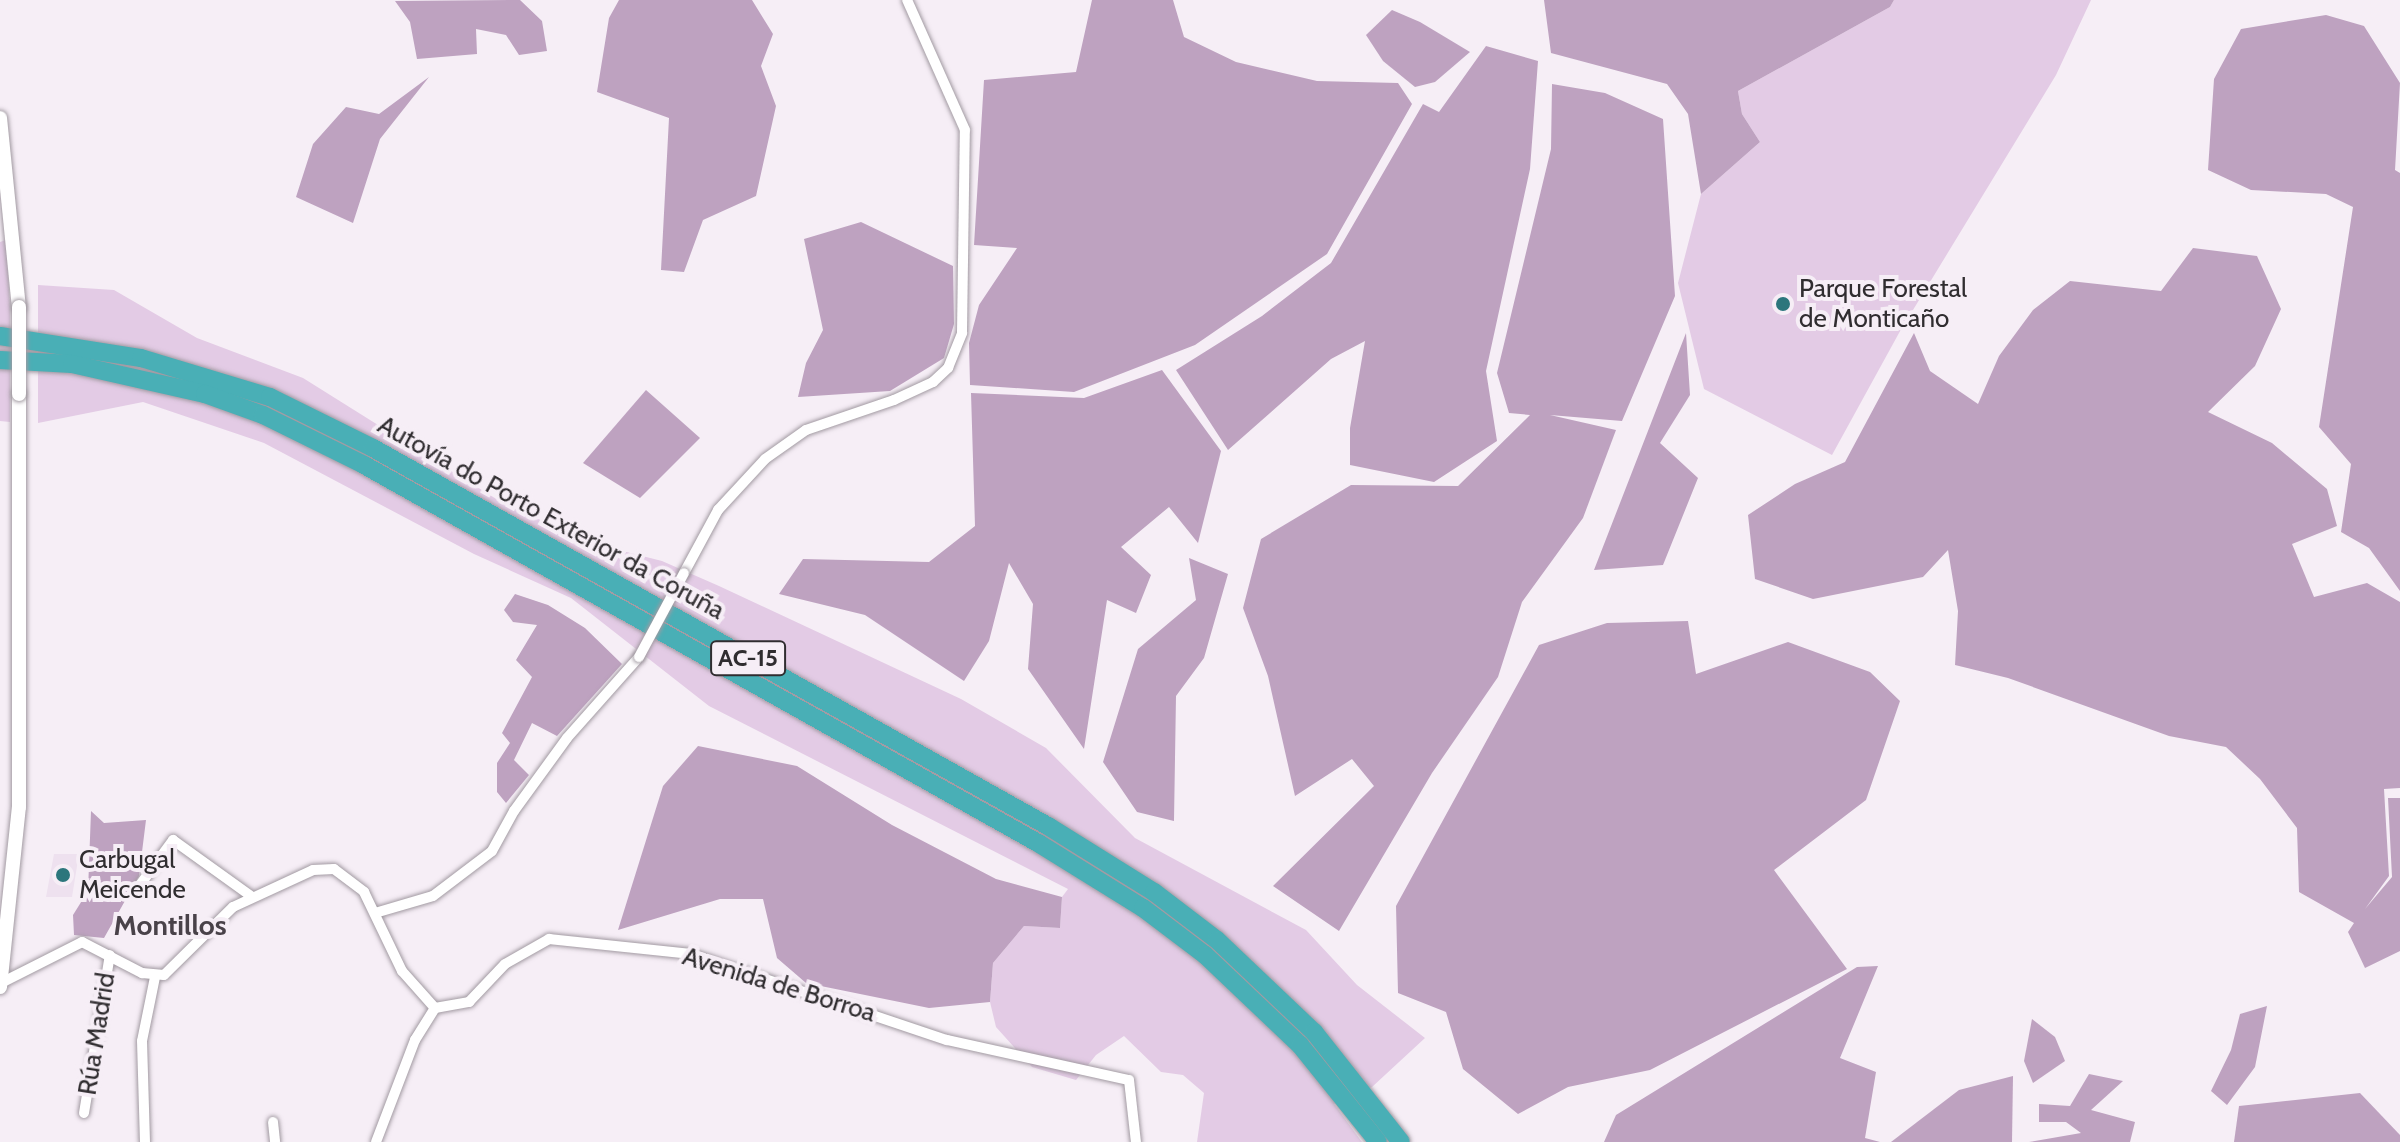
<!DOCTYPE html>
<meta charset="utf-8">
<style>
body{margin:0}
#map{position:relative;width:2400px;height:1142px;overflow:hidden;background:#f6eef6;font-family:Cabin,sans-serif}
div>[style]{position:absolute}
.built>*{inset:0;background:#eee1ef}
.green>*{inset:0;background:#e3cbe5}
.forest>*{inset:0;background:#bea2c0}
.roads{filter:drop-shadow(0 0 2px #a29aa2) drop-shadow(0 0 2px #a29aa2)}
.street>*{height:10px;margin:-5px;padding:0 5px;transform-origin:5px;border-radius:5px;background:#fff}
.secondary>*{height:14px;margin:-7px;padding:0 7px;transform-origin:7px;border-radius:7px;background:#fff}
.highway>*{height:18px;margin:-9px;padding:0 9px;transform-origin:9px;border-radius:9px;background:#49afb6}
.bridges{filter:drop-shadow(0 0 2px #a29aa2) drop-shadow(0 0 2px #a29aa2)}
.street-bridge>*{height:10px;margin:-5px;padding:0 5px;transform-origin:5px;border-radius:5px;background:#fff}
.secondary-bridge>*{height:14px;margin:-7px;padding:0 7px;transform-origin:7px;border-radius:7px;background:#fff}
.dots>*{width:22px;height:22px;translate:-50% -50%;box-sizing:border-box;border:4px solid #f6eef6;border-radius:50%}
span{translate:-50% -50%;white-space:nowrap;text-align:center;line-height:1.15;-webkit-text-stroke:8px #f6eef6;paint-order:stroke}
.shield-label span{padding:2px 6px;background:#f6eef6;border:2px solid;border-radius:6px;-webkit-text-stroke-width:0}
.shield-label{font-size:24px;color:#302d30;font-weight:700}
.poi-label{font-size:26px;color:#302d30}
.left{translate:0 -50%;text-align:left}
.street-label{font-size:26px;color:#302d30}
.neighbourhood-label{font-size:28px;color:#494249;font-weight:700}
</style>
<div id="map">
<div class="built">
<i style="clip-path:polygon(54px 854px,79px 854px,72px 897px,46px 897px)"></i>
</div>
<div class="green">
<i style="clip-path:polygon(1894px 0,2091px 0,2056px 75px,1899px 333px,1832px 455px,1704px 389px,1678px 283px,1701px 194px,1760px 142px,1742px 114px,1738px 91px,1890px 7px)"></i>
<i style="clip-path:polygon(6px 240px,10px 306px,10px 422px,0 421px,0 242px)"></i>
<i style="clip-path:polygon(38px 285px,114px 290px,197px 338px,303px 378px,501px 502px,591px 543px,662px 561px,719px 586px,961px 699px,1046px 748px,1135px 838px,1306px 930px,1357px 985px,1425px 1038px,1372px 1087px,1334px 1104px,1362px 1142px,1197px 1142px,1204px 1093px,1183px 1075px,1161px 1072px,1124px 1036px,1096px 1055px,1076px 1080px,1032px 1067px,996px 1027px,990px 1002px,993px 963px,1024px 926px,1060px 928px,1062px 897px,1068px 889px,709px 706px,571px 598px,474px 554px,264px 443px,143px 402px,38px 423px)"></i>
</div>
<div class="forest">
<i style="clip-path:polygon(520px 0,542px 21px,547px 51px,519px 55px,506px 35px,476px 29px,477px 54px,417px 59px,410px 22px,395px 1px)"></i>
<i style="clip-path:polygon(619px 0,752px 0,773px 34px,761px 66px,776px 106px,756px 196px,703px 220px,684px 272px,661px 270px,669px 118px,597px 92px,609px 18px)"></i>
<i style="clip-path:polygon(1092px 0,1173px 0,1184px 37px,1236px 62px,1317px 81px,1398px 83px,1412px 104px,1327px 254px,1195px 345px,1074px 392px,970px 385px,969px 343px,979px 305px,1017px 248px,974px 245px,984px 80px,1076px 72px)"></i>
<i style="clip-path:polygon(1544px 0,1894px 0,1890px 7px,1738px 91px,1742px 114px,1760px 142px,1701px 194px,1688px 114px,1667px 84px,1551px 53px)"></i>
<i style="clip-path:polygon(1392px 10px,1420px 22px,1470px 52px,1435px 82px,1415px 87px,1383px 61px,1366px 35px)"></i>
<i style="clip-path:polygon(2326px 15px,2364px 26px,2400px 83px,2395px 170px,2400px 173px,2400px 591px,2369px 548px,2341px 532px,2351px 464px,2319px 427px,2353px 207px,2326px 194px,2251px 190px,2208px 170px,2214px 79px,2241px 29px)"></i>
<i style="clip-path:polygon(1486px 46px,1538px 61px,1530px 169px,1486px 371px,1497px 441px,1434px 482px,1350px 465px,1350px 428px,1365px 341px,1331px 359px,1228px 450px,1176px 370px,1262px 316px,1331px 263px,1423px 104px,1439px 112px)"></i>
<i style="clip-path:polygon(429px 77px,380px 139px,353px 223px,296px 197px,313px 144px,346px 107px,379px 114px)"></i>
<i style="clip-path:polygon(1552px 84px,1605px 93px,1663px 119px,1675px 296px,1622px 421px,1550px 415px,1616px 430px,1583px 518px,1522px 602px,1498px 677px,1432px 773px,1339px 931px,1273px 886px,1374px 786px,1352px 759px,1295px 796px,1268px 676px,1243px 608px,1261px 539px,1351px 485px,1458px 486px,1530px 415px,1509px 413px,1497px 373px,1551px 149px)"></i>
<i style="clip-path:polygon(861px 222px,953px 266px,954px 324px,944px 358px,890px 391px,798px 397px,806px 363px,823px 330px,804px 239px)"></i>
<i style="clip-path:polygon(2193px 248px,2257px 256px,2281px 309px,2255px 366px,2208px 412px,2272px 443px,2327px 489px,2337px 526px,2292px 544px,2314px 597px,2367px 583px,2400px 602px,2400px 788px,2384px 789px,2389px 876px,2365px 909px,2392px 877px,2388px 798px,2400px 798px,2400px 951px,2365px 968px,2348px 932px,2354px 923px,2299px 892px,2297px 828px,2260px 779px,2226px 747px,2169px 736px,2008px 678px,1955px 665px,1958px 611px,1948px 550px,1923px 577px,1813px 599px,1755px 579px,1748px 515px,1795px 484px,1845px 462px,1914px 333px,1930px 371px,1978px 404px,1999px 356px,2033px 310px,2070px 281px,2161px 291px)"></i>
<i style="clip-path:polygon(1686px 333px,1690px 395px,1660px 443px,1698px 478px,1663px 565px,1594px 570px)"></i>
<i style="clip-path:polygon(1162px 370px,1221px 451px,1198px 543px,1169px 507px,1121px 547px,1151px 575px,1136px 613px,1107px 600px,1084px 749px,1028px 669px,1033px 604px,1009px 563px,989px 641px,964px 681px,865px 615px,779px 594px,803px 559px,929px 562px,975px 526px,971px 393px,1084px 398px)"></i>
<i style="clip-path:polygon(646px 390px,700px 438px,640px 498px,583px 463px)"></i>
<i style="clip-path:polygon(1189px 558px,1228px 574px,1204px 658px,1176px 696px,1174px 821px,1137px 812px,1103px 762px,1138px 649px,1196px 600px)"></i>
<i style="clip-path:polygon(515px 594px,548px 605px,585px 628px,622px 664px,557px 736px,532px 723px,514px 760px,529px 775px,506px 803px,497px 792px,497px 763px,510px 743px,502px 733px,532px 677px,516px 660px,537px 625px,513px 622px,504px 610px)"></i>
<i style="clip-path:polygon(1688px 621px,1696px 674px,1788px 642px,1870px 672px,1900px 701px,1866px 800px,1774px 870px,1847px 969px,1650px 1070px,1568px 1087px,1518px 1114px,1463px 1069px,1446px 1012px,1398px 993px,1396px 906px,1539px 645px,1607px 623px)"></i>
<i style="clip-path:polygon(698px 746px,797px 766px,892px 825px,996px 879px,1062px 897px,1060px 928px,1024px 926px,993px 963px,990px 1002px,929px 1008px,806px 983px,777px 958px,763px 899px,720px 899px,618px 930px,663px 786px)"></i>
<i style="clip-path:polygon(91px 811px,104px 823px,146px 820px,139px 876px,104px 938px,74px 935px,73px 915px,88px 891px)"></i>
<i style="clip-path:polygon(1878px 966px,1840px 1058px,1876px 1072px,1865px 1138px,1880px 1142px,1604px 1142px,1616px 1115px,1857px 967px)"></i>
<i style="clip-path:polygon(2267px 1006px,2255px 1067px,2227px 1105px,2211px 1091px,2231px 1050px,2240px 1014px)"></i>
<i style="clip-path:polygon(2032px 1019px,2055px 1037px,2065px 1061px,2033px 1083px,2024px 1061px)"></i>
<i style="clip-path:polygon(2089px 1074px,2123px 1081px,2091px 1110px,2135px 1122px,2130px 1142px,2029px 1142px,2081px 1133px,2066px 1122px,2039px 1122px,2039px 1104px,2070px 1106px)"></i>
<i style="clip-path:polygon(2013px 1076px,2012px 1142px,1891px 1142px,1959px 1090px)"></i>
<i style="clip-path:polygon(2360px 1093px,2400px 1135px,2400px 1142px,2234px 1142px,2239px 1106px)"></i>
</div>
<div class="roads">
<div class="street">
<i style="left:684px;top:573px;width:72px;rotate:-61.6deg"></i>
<i style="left:718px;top:510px;width:69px;rotate:-47.3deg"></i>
<i style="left:765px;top:459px;width:50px;rotate:-35.3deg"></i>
<i style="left:806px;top:430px;width:93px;rotate:-18.8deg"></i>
<i style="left:894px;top:400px;width:43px;rotate:-24.8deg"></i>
<i style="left:933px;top:382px;width:21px;rotate:-43deg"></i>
<i style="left:948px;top:368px;width:38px;rotate:-68deg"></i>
<i style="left:962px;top:333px;width:203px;rotate:-89.2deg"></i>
<i style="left:965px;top:130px;width:142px;rotate:-114deg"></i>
<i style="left:137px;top:889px;width:61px;rotate:-53.7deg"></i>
<i style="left:173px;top:840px;width:96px;rotate:35.7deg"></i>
<i style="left:375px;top:913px;width:60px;rotate:-16.3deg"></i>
<i style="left:433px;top:896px;width:74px;rotate:-37.3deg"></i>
<i style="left:492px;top:851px;width:46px;rotate:-61.2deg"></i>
<i style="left:514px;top:811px;width:90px;rotate:-54deg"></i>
<i style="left:567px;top:738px;width:108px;rotate:-48.4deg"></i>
<i style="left:1px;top:983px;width:91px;rotate:-26.8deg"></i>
<i style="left:82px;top:942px;width:68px;rotate:27.3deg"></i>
<i style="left:142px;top:973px;width:22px;rotate:5deg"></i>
<i style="left:164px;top:975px;width:97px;rotate:-44.6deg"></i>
<i style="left:233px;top:907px;width:88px;rotate:-24.8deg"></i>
<i style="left:313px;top:870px;width:21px;rotate:-3deg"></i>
<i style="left:334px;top:869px;width:38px;rotate:37deg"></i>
<i style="left:364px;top:892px;width:88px;rotate:64.3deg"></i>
<i style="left:402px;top:971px;width:50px;rotate:48.3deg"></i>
<i style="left:435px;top:1008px;width:35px;rotate:-10deg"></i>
<i style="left:469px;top:1002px;width:52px;rotate:-46.5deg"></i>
<i style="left:505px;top:964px;width:51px;rotate:-29.6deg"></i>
<i style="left:549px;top:939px;width:143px;rotate:6deg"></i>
<i style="left:691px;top:954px;width:270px;rotate:18.6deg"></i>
<i style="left:947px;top:1040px;width:186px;rotate:12.4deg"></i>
<i style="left:1129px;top:1080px;width:62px;rotate:83.6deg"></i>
<i style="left:84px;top:1113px;width:160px;rotate:-80.7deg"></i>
<i style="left:273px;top:1122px;width:20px;rotate:84deg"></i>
<i style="left:145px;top:1142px;width:101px;rotate:-91.7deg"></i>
<i style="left:142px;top:1041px;width:65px;rotate:-78.5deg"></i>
<i style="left:376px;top:1142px;width:109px;rotate:-69.1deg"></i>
<i style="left:415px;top:1040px;width:38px;rotate:-58deg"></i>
</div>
<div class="secondary">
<i style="left:0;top:118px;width:190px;rotate:84.3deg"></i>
<i style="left:0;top:987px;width:181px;rotate:-84deg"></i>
<i style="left:19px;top:807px;width:413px;rotate:-90deg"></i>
</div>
<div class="highway">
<i style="left:0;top:336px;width:143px;rotate:8.9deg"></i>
<i style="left:141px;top:358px;width:135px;rotate:16.8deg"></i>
<i style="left:270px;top:397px;width:115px;rotate:26.3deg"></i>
<i style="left:373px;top:448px;width:774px;rotate:29.25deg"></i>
<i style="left:1048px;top:826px;width:125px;rotate:31.9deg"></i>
<i style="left:1154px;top:892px;width:79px;rotate:37.3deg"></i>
<i style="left:1217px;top:940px;width:134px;rotate:43.5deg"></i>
<i style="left:1314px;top:1032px;width:140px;rotate:51.7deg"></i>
<i style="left:0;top:360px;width:72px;rotate:3.2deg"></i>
<i style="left:72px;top:364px;width:136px;rotate:12.7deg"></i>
<i style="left:205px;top:394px;width:62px;rotate:19.9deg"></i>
<i style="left:263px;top:415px;width:113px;rotate:26.3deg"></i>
<i style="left:364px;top:465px;width:773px;rotate:29.29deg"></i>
<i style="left:1038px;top:843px;width:123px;rotate:31.8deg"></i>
<i style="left:1143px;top:908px;width:78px;rotate:37.2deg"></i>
<i style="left:1205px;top:955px;width:131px;rotate:43.5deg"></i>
<i style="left:1300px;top:1045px;width:124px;rotate:51.2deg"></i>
</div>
</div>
<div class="bridges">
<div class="street-bridge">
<i style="left:639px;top:657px;width:95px;rotate:-61.8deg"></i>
</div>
<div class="secondary-bridge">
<i style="left:19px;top:394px;width:87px;rotate:-90deg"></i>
</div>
</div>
<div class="dots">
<i style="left:1783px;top:304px;background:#2c767c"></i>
<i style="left:63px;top:875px;background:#2c767c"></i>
</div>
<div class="shield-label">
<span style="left:748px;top:658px">AC-15</span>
</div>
<div class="poi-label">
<span class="left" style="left:1799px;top:304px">Parque Forestal<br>de Monticaño</span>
<span class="left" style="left:79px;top:875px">Carbugal<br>Meicende</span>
</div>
<div class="street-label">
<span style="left:551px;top:518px;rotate:29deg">Autovía do Porto Exterior da Coruña</span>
<span style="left:779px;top:985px;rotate:17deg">Avenida de Borroa</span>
<span style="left:97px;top:1034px;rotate:-81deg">Rúa Madrid</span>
</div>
<div class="neighbourhood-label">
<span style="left:170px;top:925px">Montillos</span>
</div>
</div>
